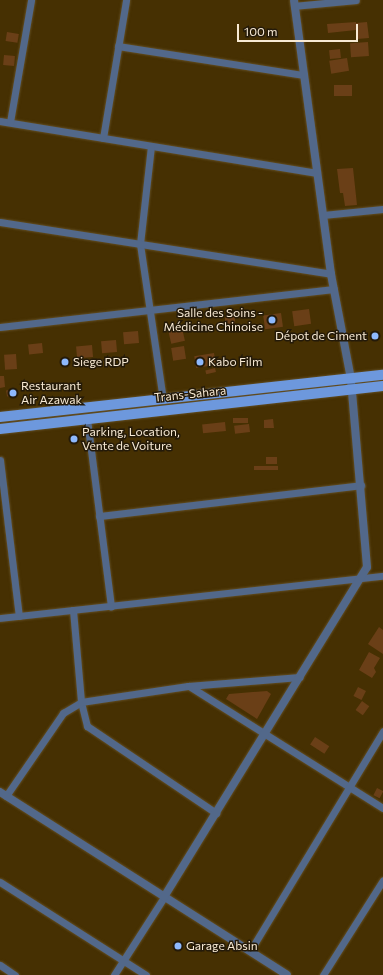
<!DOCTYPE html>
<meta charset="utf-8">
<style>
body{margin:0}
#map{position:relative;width:383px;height:975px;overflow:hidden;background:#463002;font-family:Commissioner,sans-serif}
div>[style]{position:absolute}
.building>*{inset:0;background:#6a3f17;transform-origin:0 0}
.roads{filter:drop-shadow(0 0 1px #624e24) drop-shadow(0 0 1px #624e24)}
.minor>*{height:7px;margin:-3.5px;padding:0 3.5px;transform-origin:3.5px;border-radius:3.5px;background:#52688a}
.tertiary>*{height:8px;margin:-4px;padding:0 4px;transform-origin:4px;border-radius:4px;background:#52688a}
.primary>*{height:10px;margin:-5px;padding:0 5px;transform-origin:5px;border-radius:5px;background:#6d98dd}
.dots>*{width:11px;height:11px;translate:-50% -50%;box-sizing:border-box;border:2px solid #241a09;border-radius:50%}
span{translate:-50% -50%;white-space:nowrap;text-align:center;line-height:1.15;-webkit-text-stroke:3px #241a09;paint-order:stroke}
.poi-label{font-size:12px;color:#f8ead4}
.right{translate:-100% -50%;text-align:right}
.left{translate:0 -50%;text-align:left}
.street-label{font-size:12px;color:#f8ead4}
.scale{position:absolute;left:237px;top:24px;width:121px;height:18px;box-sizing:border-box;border:2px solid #f8ead4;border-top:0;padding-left:5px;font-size:12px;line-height:14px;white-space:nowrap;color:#f8ead4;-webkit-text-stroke:3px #241a09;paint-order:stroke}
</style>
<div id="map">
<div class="building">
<i style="clip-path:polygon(356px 22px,356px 23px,367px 22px,369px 38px,357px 39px,356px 30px,328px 33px,327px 24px)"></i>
<i style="left:7px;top:32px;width:12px;height:9px;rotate:9deg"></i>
<i style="left:368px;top:42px;width:14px;height:18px;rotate:86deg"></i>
<i style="left:340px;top:49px;width:9px;height:11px;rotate:84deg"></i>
<i style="left:4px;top:55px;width:11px;height:10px;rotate:5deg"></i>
<i style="left:347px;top:58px;width:13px;height:18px;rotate:81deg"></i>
<i style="left:352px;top:85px;width:11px;height:18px;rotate:90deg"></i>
<i style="clip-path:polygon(353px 168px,357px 205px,345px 206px,343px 193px,340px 193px,337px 169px)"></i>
<i style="left:309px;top:309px;width:15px;height:17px;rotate:82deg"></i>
<i style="left:281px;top:313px;width:14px;height:18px;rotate:82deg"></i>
<i style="left:225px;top:317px;width:10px;height:9px"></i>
<i style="left:182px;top:328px;width:13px;height:14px;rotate:77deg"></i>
<i style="left:138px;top:331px;width:12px;height:15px;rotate:85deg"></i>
<i style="left:116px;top:340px;width:12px;height:15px;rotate:85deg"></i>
<i style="left:42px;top:343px;width:10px;height:14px;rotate:84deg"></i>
<i style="left:92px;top:345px;width:12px;height:16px;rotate:85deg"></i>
<i style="left:184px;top:346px;width:13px;height:13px;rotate:81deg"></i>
<i style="left:214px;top:353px;width:12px;height:20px;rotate:81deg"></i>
<i style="left:16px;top:354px;width:15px;height:12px;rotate:86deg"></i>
<i style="left:215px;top:368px;width:4px;height:10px;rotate:76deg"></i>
<i style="clip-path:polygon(0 376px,4px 376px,5px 387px,0 388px)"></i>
<i style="left:16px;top:389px;width:6px;height:10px;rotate:81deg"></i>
<i style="left:248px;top:418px;width:5px;height:15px;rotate:90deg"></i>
<i style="clip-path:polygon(273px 419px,274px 428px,264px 428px,264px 420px)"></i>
<i style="left:225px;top:422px;width:9px;height:23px;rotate:84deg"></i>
<i style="left:249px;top:424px;width:8px;height:15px;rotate:83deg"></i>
<i style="left:266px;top:457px;width:11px;height:7px"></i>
<i style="left:278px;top:466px;width:4px;height:24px;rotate:90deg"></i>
<i style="clip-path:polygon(379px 627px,383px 630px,383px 654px,368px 644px)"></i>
<i style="clip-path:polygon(369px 652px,380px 658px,374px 668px,376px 672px,372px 678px,359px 670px)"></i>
<i style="left:358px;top:687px;width:9px;height:10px;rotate:27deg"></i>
<i style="clip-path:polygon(267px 691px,271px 694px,257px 719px,226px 699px,229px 694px)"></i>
<i style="left:362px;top:701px;width:9px;height:11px;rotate:36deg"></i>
<i style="left:315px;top:737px;width:17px;height:9px;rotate:33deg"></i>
<i style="left:377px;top:788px;width:7px;height:8px;rotate:27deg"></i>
</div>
<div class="roads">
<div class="minor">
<i style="left:294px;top:6px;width:62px;rotate:-5.5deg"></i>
<i style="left:118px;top:46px;width:188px;rotate:8.9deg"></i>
<i style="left:0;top:121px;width:321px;rotate:9.3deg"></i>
<i style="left:10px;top:122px;width:124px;rotate:-80.2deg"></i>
<i style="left:103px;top:138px;width:140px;rotate:-80.5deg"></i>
<i style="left:151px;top:146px;width:99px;rotate:96.4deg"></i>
<i style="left:140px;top:244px;width:158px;rotate:81.6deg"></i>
<i style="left:323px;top:215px;width:60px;rotate:-5.7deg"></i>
<i style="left:0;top:222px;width:335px;rotate:8.9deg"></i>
<i style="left:0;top:327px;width:336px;rotate:-6.5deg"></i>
<i style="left:87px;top:419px;width:189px;rotate:82.7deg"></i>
<i style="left:0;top:460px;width:157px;rotate:83.1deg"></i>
<i style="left:99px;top:516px;width:264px;rotate:-6.7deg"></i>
<i style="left:73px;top:610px;width:92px;rotate:85deg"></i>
<i style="left:81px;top:702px;width:25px;rotate:76deg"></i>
<i style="left:87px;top:726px;width:156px;rotate:34deg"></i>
<i style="left:0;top:618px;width:385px;rotate:-6.3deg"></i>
<i style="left:189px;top:686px;width:229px;rotate:32.2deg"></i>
<i style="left:6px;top:796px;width:101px;rotate:-55.5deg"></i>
<i style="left:63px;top:713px;width:21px;rotate:-31deg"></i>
<i style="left:81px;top:702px;width:108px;rotate:-8.5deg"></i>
<i style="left:188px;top:686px;width:112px;rotate:-4.6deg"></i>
<i style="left:0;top:882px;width:173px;rotate:32.5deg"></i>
<i style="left:250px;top:951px;width:257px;rotate:-58.8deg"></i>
<i style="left:0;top:965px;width:18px;rotate:34deg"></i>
<i style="left:114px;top:975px;width:93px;rotate:-57.3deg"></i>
<i style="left:323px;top:975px;width:112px;rotate:-57.7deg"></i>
</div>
<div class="tertiary">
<i style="left:0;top:792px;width:340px;rotate:32.5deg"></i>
<i style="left:164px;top:897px;width:387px;rotate:-58.4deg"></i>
<i style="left:367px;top:567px;width:189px;rotate:-94.9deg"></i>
<i style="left:351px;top:379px;width:107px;rotate:-100.8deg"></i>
<i style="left:331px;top:274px;width:276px;rotate:-97.7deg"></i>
</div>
<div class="primary">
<i style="left:0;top:417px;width:385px;rotate:-6.3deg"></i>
<i style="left:0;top:429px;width:385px;rotate:-6.4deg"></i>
</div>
</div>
<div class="dots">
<i style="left:272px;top:320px;background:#8eb9fd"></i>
<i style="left:375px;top:336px;background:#8eb9fd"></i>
<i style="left:65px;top:362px;background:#8eb9fd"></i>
<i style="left:200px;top:362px;background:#8eb9fd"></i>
<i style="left:13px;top:393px;background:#8eb9fd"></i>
<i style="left:74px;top:439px;background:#8eb9fd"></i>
<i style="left:178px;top:946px;background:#8eb9fd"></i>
</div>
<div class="poi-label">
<span class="right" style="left:263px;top:320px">Salle des Soins -<br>Médicine Chinoise</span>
<span class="right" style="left:367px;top:336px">Dépot de Ciment</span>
<span class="left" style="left:73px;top:362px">Siege RDP</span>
<span class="left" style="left:208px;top:362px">Kabo Film</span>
<span class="left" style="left:21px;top:393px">Restaurant<br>Air Azawak</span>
<span class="left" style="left:82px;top:439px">Parking, Location,<br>Vente de Voiture</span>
<span class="left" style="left:186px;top:946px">Garage Absin</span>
</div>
<div class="street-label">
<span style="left:190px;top:394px;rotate:-6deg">Trans-Sahara</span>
</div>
<div class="scale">100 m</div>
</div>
